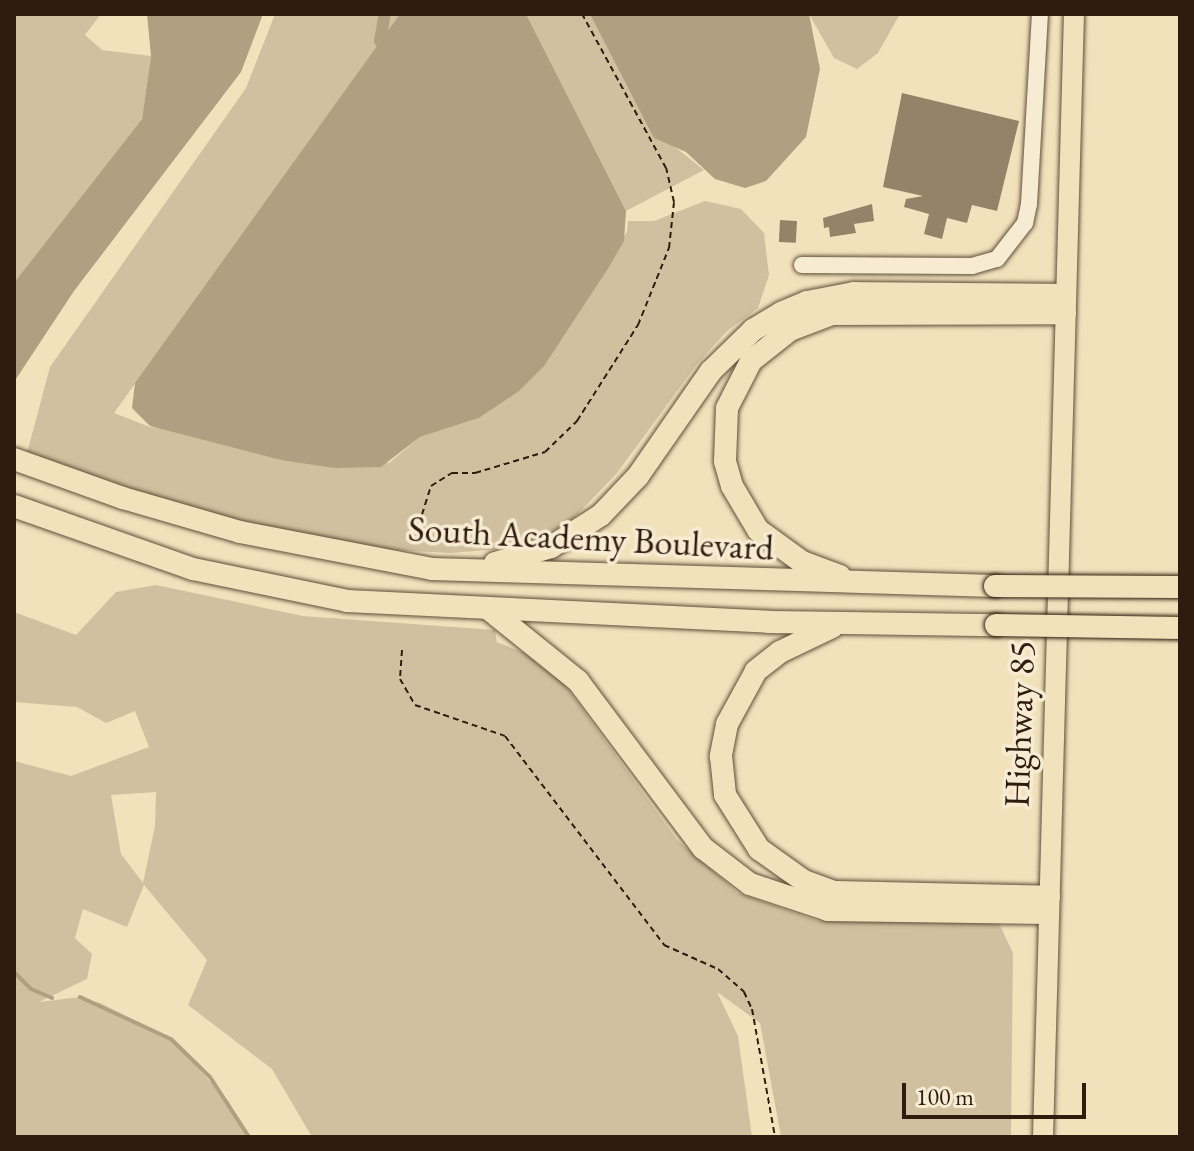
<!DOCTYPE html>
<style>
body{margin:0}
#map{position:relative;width:1194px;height:1151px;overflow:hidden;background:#f2e2bc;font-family:"EB Garamond",serif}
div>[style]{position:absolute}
.green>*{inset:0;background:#d1c09f}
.water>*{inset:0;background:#b09f81}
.stream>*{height:4px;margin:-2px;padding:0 2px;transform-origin:2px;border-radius:2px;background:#b09f81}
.canal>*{height:12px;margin:-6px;padding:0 6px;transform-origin:6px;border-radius:6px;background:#b09f81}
.building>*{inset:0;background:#958369;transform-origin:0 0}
.path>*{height:2px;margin-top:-1px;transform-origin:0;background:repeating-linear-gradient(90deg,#301c0f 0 6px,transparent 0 10px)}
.roads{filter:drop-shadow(0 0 2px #604e3a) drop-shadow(0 0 2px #604e3a)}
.minor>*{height:16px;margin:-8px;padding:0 8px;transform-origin:8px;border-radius:8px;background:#f7ecd3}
.major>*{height:20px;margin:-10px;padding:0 10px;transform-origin:10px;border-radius:10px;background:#f2e2bc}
.highway>*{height:22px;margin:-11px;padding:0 11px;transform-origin:11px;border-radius:11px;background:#f2e2bc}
.bridges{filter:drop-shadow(0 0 2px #301c0f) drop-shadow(0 0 2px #301c0f)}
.highway-bridge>*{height:22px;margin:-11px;padding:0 11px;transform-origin:11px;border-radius:11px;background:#f2e2bc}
span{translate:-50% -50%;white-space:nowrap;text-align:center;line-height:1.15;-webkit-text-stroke:7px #f7ecd3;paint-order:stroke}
.street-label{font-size:36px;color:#301c0f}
.frame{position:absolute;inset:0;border:16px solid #301c0f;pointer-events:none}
.scale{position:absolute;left:902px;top:1083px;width:184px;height:36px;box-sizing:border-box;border:4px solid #301c0f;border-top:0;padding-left:10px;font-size:24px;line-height:28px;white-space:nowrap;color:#301c0f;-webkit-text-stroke:6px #f7ecd3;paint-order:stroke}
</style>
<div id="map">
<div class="green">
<i style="clip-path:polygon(16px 14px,101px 14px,85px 35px,102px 50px,151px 56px,142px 119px,14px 284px)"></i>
<i style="clip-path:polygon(275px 14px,401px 14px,114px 413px,150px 427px,389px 463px,420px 437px,479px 418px,518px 392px,557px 343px,627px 232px,628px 221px,654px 221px,705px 201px,741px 209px,764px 233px,769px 275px,758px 308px,727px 331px,697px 364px,617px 473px,572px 520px,540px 537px,500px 549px,451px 553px,361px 548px,235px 525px,118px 490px,27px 453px,50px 367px,246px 88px)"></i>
<i style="clip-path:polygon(526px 14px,591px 14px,675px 147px,704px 170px,626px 211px)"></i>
<i style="clip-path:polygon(809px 14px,900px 14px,878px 53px,857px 69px,834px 58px)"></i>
<i style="clip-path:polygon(evenodd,156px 585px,303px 616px,495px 630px,497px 642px,549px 663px,677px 840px,738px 893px,817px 921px,998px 921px,1013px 953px,1011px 1137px,781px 1137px,760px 1023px,717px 992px,738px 1036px,752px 1137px,312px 1137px,272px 1069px,188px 1005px,207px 960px,144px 885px,127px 927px,83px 909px,75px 938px,92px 954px,87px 979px,39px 1002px,80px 997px,100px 1003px,171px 1039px,229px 1102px,246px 1137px,14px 1137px,14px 761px,71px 776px,149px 747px,135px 711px,106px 723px,77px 707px,14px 702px,14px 612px,76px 635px,116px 592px,156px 585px,156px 792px,155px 826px,143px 883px,121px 854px,111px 795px,156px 792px)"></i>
</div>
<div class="water">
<i style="clip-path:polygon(147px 14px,263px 14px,241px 72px,74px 291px,14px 382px,14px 283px,142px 119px,151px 56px)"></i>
<i style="clip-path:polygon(400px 14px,526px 14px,626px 211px,624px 241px,609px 267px,544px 366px,518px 392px,479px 418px,420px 437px,381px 467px,334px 468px,281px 460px,150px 426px,132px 408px,135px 383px)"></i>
<i style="clip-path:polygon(590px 14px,809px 14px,820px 69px,806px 137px,766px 181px,745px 188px,715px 179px,686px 152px,654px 138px)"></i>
</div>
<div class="stream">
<i style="left:14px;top:972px;width:24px;rotate:45deg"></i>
<i style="left:31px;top:989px;width:23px;rotate:23deg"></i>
<i style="left:80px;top:997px;width:100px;rotate:24.8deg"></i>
<i style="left:171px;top:1039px;width:54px;rotate:44.3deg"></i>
<i style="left:210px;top:1077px;width:72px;rotate:57deg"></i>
</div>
<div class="canal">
<i style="left:380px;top:41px;width:27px;rotate:-80deg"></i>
</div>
<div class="building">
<i style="clip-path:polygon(902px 93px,1019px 121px,997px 211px,972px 205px,967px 223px,947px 218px,942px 239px,924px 234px,929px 214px,904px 207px,906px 199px,923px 196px,883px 187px)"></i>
<i style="clip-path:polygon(872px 204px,874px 221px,854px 224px,856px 233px,830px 237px,829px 227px,824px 228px,823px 218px)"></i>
<i style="left:780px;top:220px;width:17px;height:22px;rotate:3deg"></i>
</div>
<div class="path">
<i style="left:413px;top:543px;width:60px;rotate:-72.5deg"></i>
<i style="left:431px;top:486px;width:25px;rotate:-32deg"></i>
<i style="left:452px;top:473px;width:23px"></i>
<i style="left:475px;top:473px;width:73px;rotate:-16.7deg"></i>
<i style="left:545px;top:452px;width:45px;rotate:-44.1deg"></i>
<i style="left:577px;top:421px;width:114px;rotate:-57.6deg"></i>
<i style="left:638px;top:325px;width:83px;rotate:-68.1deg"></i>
<i style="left:669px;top:248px;width:46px;rotate:-83.8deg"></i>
<i style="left:674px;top:202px;width:35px;rotate:-103deg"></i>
<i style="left:666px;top:168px;width:175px;rotate:-118.6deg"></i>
<i style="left:402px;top:650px;width:29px;rotate:94deg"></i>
<i style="left:400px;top:679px;width:30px;rotate:60deg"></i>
<i style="left:415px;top:705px;width:95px;rotate:19deg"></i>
<i style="left:505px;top:736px;width:263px;rotate:52.7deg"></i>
<i style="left:664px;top:945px;width:59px;rotate:24deg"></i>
<i style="left:718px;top:969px;width:35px;rotate:41deg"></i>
<i style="left:744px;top:992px;width:19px;rotate:65deg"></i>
<i style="left:752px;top:1009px;width:130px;rotate:79.8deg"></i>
</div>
<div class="roads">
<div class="minor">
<i style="left:802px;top:265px;width:170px;rotate:0.3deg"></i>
<i style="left:972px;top:266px;width:26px;rotate:-16deg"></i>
<i style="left:997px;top:259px;width:46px;rotate:-52.1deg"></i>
<i style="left:1025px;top:223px;width:19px;rotate:-78deg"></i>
<i style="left:1029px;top:204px;width:190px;rotate:-86.7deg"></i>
</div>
<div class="major">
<i style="left:1043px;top:1137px;width:1123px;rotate:-88.42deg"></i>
</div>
<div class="highway">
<i style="left:14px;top:459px;width:116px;rotate:19.7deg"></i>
<i style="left:123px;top:498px;width:122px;rotate:16.2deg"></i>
<i style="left:240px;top:532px;width:196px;rotate:10.9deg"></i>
<i style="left:432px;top:569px;width:563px;rotate:1.73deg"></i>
<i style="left:14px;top:506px;width:190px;rotate:19.4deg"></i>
<i style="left:193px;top:569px;width:157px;rotate:11.7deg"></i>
<i style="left:347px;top:601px;width:423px;rotate:2.8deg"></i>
<i style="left:769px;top:622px;width:227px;rotate:0.8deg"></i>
<i style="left:495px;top:563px;width:58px;rotate:-15.9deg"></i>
<i style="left:551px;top:547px;width:59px;rotate:-32.6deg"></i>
<i style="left:601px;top:515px;width:54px;rotate:-46.5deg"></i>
<i style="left:638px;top:476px;width:128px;rotate:-55.2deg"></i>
<i style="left:711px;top:371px;width:59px;rotate:-44.3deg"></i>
<i style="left:753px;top:330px;width:33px;rotate:-31deg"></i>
<i style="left:781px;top:313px;width:28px;rotate:-23deg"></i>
<i style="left:807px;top:302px;width:48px;rotate:-10.8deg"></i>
<i style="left:854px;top:293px;width:211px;rotate:0.5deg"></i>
<i style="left:840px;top:576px;width:40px;rotate:-159.8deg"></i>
<i style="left:802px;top:562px;width:54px;rotate:-144deg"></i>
<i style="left:758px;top:530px;width:51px;rotate:-120.6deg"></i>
<i style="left:732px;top:486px;width:26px;rotate:-106deg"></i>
<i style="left:725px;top:461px;width:53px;rotate:-87.8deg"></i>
<i style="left:727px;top:408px;width:53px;rotate:-62.9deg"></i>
<i style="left:751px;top:361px;width:50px;rotate:-38.5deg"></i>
<i style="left:790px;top:330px;width:45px;rotate:-20.9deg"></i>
<i style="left:832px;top:314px;width:233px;rotate:-0.2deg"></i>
<i style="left:490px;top:610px;width:113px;rotate:38.9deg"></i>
<i style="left:578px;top:681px;width:209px;rotate:53.2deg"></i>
<i style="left:703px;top:848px;width:59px;rotate:37.5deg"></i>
<i style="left:750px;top:884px;width:82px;rotate:18.4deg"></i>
<i style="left:828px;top:910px;width:220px;rotate:0.8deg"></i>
<i style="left:832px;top:627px;width:58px;rotate:154.3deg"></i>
<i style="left:780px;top:652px;width:31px;rotate:142deg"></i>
<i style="left:756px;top:671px;width:60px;rotate:118.7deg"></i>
<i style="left:727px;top:724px;width:33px;rotate:101deg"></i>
<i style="left:721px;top:756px;width:39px;rotate:84deg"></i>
<i style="left:725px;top:795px;width:64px;rotate:57.8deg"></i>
<i style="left:759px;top:849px;width:55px;rotate:35.4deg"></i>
<i style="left:804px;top:881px;width:33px;rotate:20deg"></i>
<i style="left:835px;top:892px;width:214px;rotate:1.3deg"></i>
</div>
</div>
<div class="bridges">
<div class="highway-bridge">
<i style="left:995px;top:586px;width:185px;rotate:0.3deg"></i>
<i style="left:996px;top:625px;width:184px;rotate:0.9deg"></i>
</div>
</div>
<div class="street-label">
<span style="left:591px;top:538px;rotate:3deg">South Academy Boulevard</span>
<span style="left:1019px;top:724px;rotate:-88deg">Highway 85</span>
</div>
<div class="frame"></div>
<div class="scale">100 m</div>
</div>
